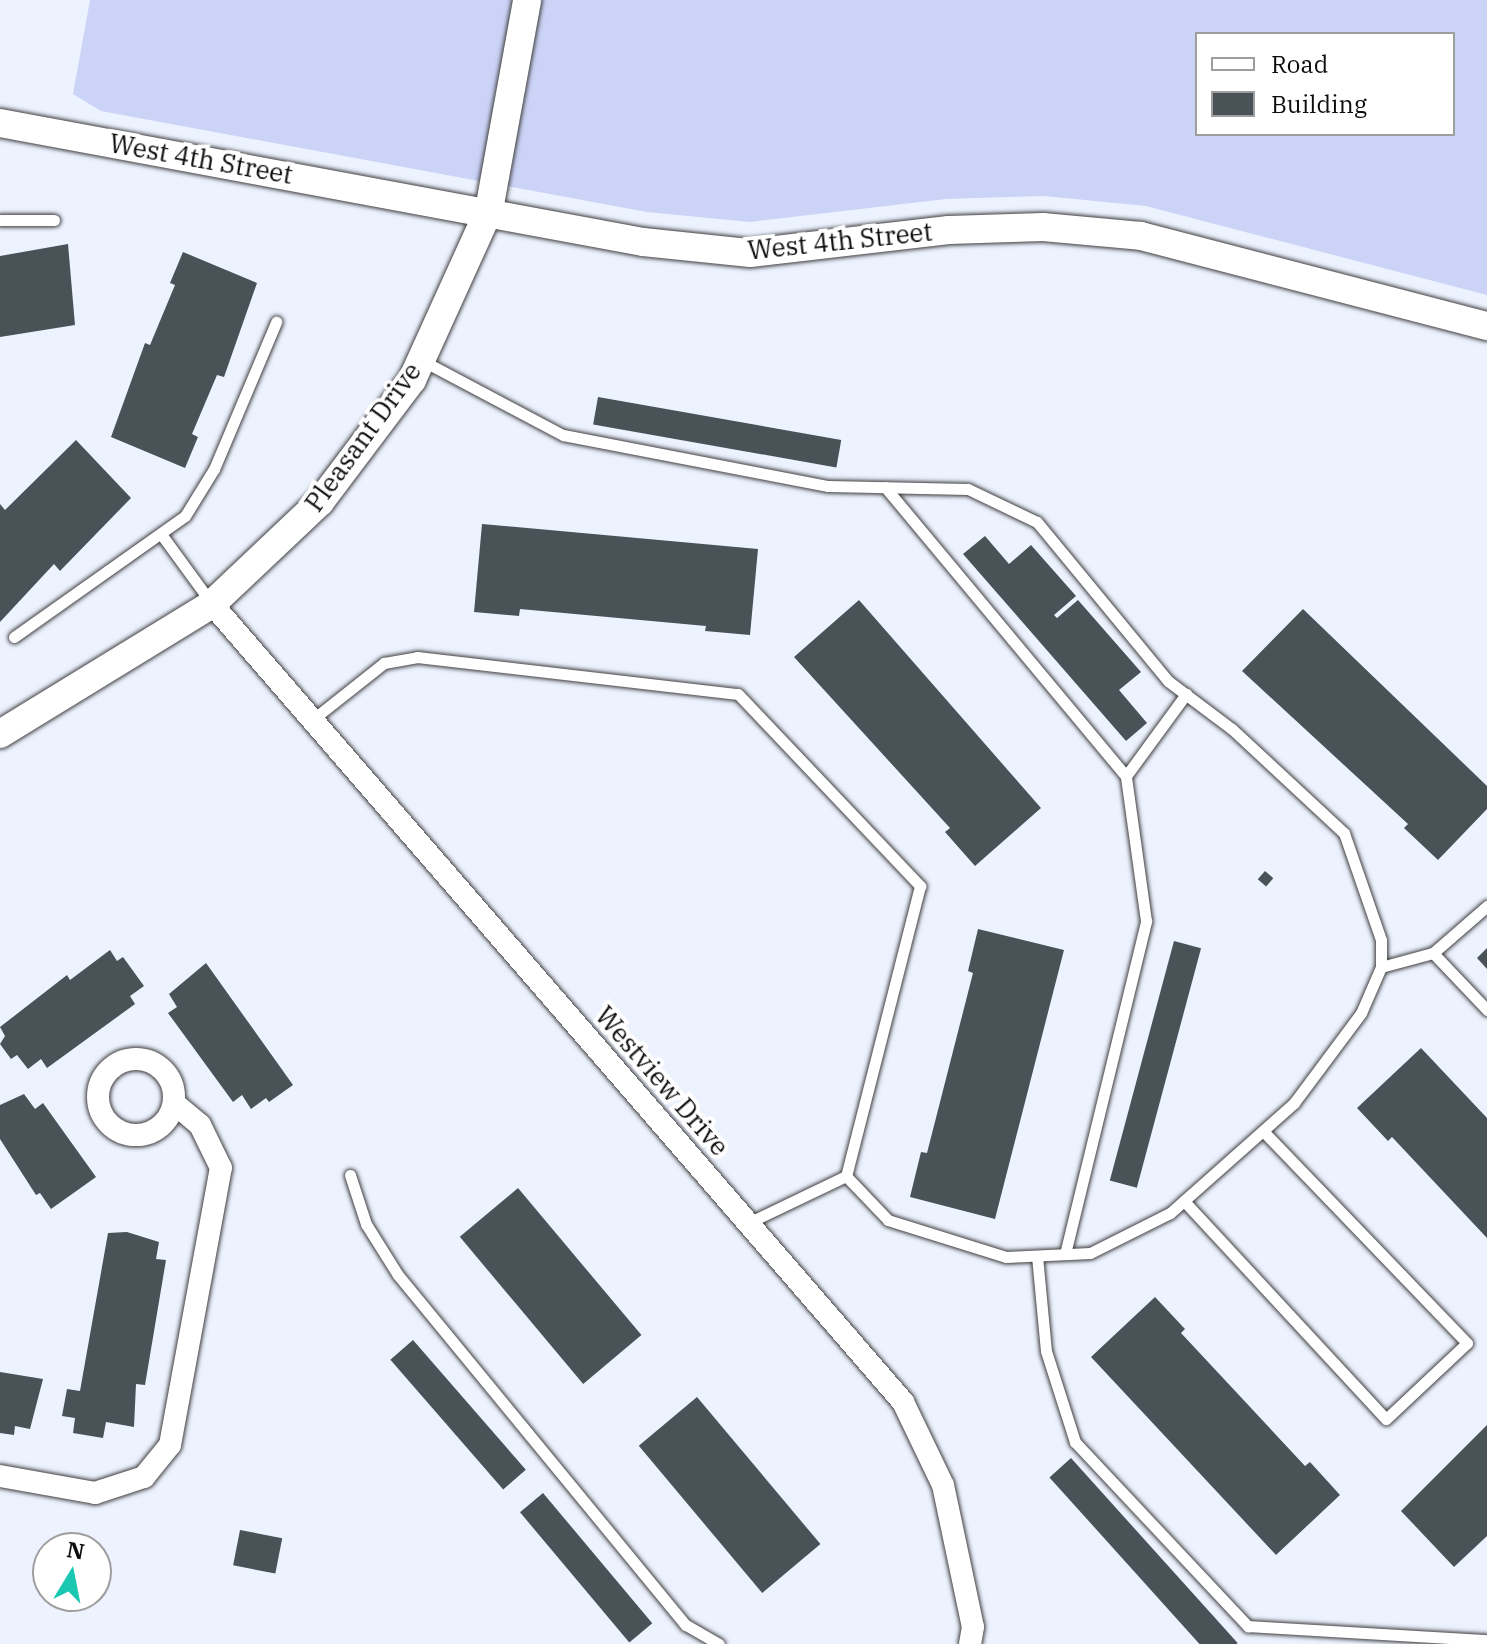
<!DOCTYPE html>
<style>
body{margin:0}
#map{position:relative;width:1487px;height:1644px;overflow:hidden;background:#edf2ff;font-family:"IBM Plex Serif",serif}
div>[style]{position:absolute}
.farmland>*{inset:0;background:#cbd3f7}
.building>*{inset:0;background:#495257;transform-origin:0 0}
.roads{filter:drop-shadow(0 0 2px #404040) drop-shadow(0 0 2px #404040)}
.service>*{height:11px;margin:-5.5px;padding:0 5.5px;transform-origin:5.5px;border-radius:5.5px;background:#fff}
.minor>*{height:22px;margin:-11px;padding:0 11px;transform-origin:11px;border-radius:11px;background:#fff}
.minor>.ring{margin:-11px;padding:0;box-sizing:content-box;background:none;border:22px solid #fff;border-radius:50%}
.tertiary>*{height:28px;margin:-14px;padding:0 14px;transform-origin:14px;border-radius:14px;background:#fff}
span{translate:-50% -50%;white-space:nowrap;text-align:center;line-height:1.15;-webkit-text-stroke:8px #fff;paint-order:stroke}
.street-label{font-size:26px;color:#0d0d0d}
.legend{position:absolute;left:1195px;top:32px;width:260px;height:104px;box-sizing:border-box;background:#fff;border:2px solid #9e9e9e;margin:0;padding:10px 14px;list-style:none;font-size:24px;color:#0d0d0d}
.legend li{display:flex;align-items:center;gap:16px;height:40px}
.legend b{width:40px;border:2px solid #9e9e9e}
.north{position:absolute;left:32px;top:1532px;width:80px;height:80px;box-sizing:border-box;background:#fff;border:2px solid #9e9e9e;border-radius:50%;rotate:10deg;font-size:22px;font-weight:700;line-height:32px;text-align:center;color:#0d0d0d}
.north::after{content:'';display:block;margin:auto;width:28px;height:36px;background:#1ac8b1;clip-path:polygon(50% 0,100% 100%,50% 72%,0 100%)}
</style>
<div id="map">
<div class="farmland">
<i style="clip-path:polygon(evenodd,90px 0,1487px 0,1487px 295px,1146px 206px,1044px 196px,946px 199px,750px 222px,647px 212px,101px 111px,73px 94px,90px 0,1197px 34px,1453px 34px,1453px 134px,1197px 134px,1197px 34px)"></i>
</div>
<div class="building">
<i style="clip-path:polygon(68px 244px,75px 325px,0 337px,0 256px)"></i>
<i style="clip-path:polygon(183px 252px,257px 283px,224px 377px,217px 375px,192px 434px,198px 437px,185px 468px,111px 437px,145px 343px,150px 345px,175px 285px,170px 283px)"></i>
<i style="left:598px;top:397px;width:247px;height:28px;rotate:10deg"></i>
<i style="clip-path:polygon(76px 440px,131px 498px,60px 571px,54px 564px,0 622px,0 504px,5px 510px)"></i>
<i style="clip-path:polygon(482px 524px,758px 549px,750px 635px,705px 631px,706px 626px,520px 609px,519px 616px,474px 612px)"></i>
<i style="clip-path:polygon(985px 536px,1009px 564px,1031px 545px,1076px 596px,1054px 615px,1057px 618px,1078px 600px,1141px 672px,1119px 690px,1147px 723px,1126px 741px,963px 554px)"></i>
<i style="clip-path:polygon(859px 600px,1041px 808px,975px 866px,945px 832px,950px 828px,794px 657px)"></i>
<i style="clip-path:polygon(1303px 609px,1487px 786px,1487px 809px,1438px 860px,1404px 828px,1408px 824px,1242px 671px)"></i>
<i style="left:1265px;top:871px;width:11px;height:11px;rotate:41deg"></i>
<i style="clip-path:polygon(978px 929px,1064px 950px,995px 1219px,910px 1197px,921px 1152px,927px 1153px,973px 973px,968px 971px)"></i>
<i style="left:1174px;top:941px;width:28px;height:248px;rotate:15deg"></i>
<i style="clip-path:polygon(1487px 948px,1487px 969px,1477px 958px)"></i>
<i style="clip-path:polygon(110px 950px,117px 961px,123px 957px,144px 986px,130px 996px,135px 1004px,47px 1068px,41px 1059px,28px 1069px,17px 1055px,11px 1059px,0 1044px,5px 1036px,0 1027px,67px 975px,70px 980px)"></i>
<i style="clip-path:polygon(206px 963px,293px 1085px,269px 1102px,266px 1098px,251px 1109px,242px 1095px,233px 1102px,168px 1013px,177px 1007px,169px 994px)"></i>
<i style="clip-path:polygon(1421px 1048px,1487px 1118px,1487px 1238px,1392px 1137px,1388px 1141px,1357px 1108px)"></i>
<i style="clip-path:polygon(24px 1094px,35px 1109px,43px 1103px,96px 1177px,51px 1209px,40px 1193px,36px 1195px,0 1139px,0 1105px)"></i>
<i style="left:518px;top:1188px;width:192px;height:76px;rotate:50deg"></i>
<i style="clip-path:polygon(127px 1232px,159px 1242px,156px 1259px,166px 1260px,145px 1385px,136px 1384px,134px 1427px,106px 1422px,103px 1438px,73px 1433px,75px 1418px,62px 1416px,67px 1389px,80px 1391px,108px 1233px)"></i>
<i style="clip-path:polygon(1155px 1297px,1185px 1329px,1181px 1333px,1305px 1466px,1310px 1462px,1340px 1495px,1276px 1555px,1091px 1357px)"></i>
<i style="left:413px;top:1340px;width:172px;height:30px;rotate:49deg"></i>
<i style="clip-path:polygon(0 1372px,43px 1379px,30px 1429px,15px 1426px,14px 1435px,0 1433px)"></i>
<i style="left:697px;top:1397px;width:192px;height:76px;rotate:50deg"></i>
<i style="clip-path:polygon(1487px 1425px,1487px 1536px,1454px 1567px,1401px 1511px)"></i>
<i style="left:1071px;top:1458px;width:249px;height:29px;rotate:48deg"></i>
<i style="left:543px;top:1493px;width:170px;height:30px;rotate:50deg"></i>
<i style="left:240px;top:1530px;width:43px;height:36px;rotate:11deg"></i>
</div>
<div class="roads">
<div class="service">
<i style="left:0;top:220px;width:54px"></i>
<i style="left:423px;top:361px;width:158px;rotate:27.9deg"></i>
<i style="left:563px;top:435px;width:270px;rotate:10.9deg"></i>
<i style="left:828px;top:486px;width:140px;rotate:1.2deg"></i>
<i style="left:968px;top:489px;width:76px;rotate:25.6deg"></i>
<i style="left:1037px;top:522px;width:206px;rotate:50.5deg"></i>
<i style="left:1168px;top:681px;width:80px;rotate:36.9deg"></i>
<i style="left:1232px;top:729px;width:153px;rotate:42.9deg"></i>
<i style="left:1344px;top:833px;width:113px;rotate:70.9deg"></i>
<i style="left:1381px;top:940px;width:27px;rotate:90deg"></i>
<i style="left:1381px;top:967px;width:50px;rotate:113.5deg"></i>
<i style="left:1361px;top:1013px;width:112px;rotate:126.7deg"></i>
<i style="left:1294px;top:1103px;width:166px;rotate:138.4deg"></i>
<i style="left:1170px;top:1213px;width:89px;rotate:153.4deg"></i>
<i style="left:1090px;top:1253px;width:84px;rotate:177.3deg"></i>
<i style="left:1006px;top:1257px;width:124px;rotate:-162.6deg"></i>
<i style="left:888px;top:1220px;width:61px;rotate:-133.7deg"></i>
<i style="left:846px;top:1176px;width:109px;rotate:154.4deg"></i>
<i style="left:885px;top:487px;width:376px;rotate:50.2deg"></i>
<i style="left:1126px;top:776px;width:102px;rotate:-53.8deg"></i>
<i style="left:161px;top:534px;width:87px;rotate:53.9deg"></i>
<i style="left:14px;top:637px;width:209px;rotate:-35.3deg"></i>
<i style="left:185px;top:516px;width:55px;rotate:-58.3deg"></i>
<i style="left:214px;top:469px;width:160px;rotate:-67.1deg"></i>
<i style="left:312px;top:720px;width:92px;rotate:-38.4deg"></i>
<i style="left:384px;top:663px;width:34px;rotate:-10deg"></i>
<i style="left:417px;top:657px;width:323px;rotate:6.6deg"></i>
<i style="left:738px;top:694px;width:265px;rotate:46.5deg"></i>
<i style="left:920px;top:886px;width:299px;rotate:104.3deg"></i>
<i style="left:1433px;top:953px;width:79px;rotate:46.5deg"></i>
<i style="left:1381px;top:967px;width:54px;rotate:-15.1deg"></i>
<i style="left:1433px;top:953px;width:72px;rotate:-41deg"></i>
<i style="left:350px;top:1175px;width:52px;rotate:71.9deg"></i>
<i style="left:366px;top:1224px;width:60px;rotate:57.9deg"></i>
<i style="left:398px;top:1275px;width:453px;rotate:50.6deg"></i>
<i style="left:686px;top:1625px;width:38px;rotate:30deg"></i>
<i style="left:1184px;top:1201px;width:297px;rotate:47.2deg"></i>
<i style="left:1386px;top:1419px;width:111px;rotate:-43.2deg"></i>
<i style="left:1467px;top:1343px;width:294px;rotate:-133.9deg"></i>
<i style="left:1065px;top:1254px;width:343px;rotate:-76.3deg"></i>
<i style="left:1146px;top:921px;width:146px;rotate:-97.9deg"></i>
<i style="left:1037px;top:1256px;width:95px;rotate:84.6deg"></i>
<i style="left:1046px;top:1351px;width:96px;rotate:72.3deg"></i>
<i style="left:1075px;top:1442px;width:253px;rotate:46.8deg"></i>
<i style="left:1248px;top:1626px;width:239px;rotate:3.4deg"></i>
</div>
<div class="minor">
<i style="left:212px;top:604px;width:1056px;rotate:49.11deg"></i>
<i style="left:903px;top:1402px;width:92px;rotate:64.3deg"></i>
<i style="left:943px;top:1485px;width:145px;rotate:78.1deg"></i>
<i style="left:973px;top:1627px;width:17px;rotate:100deg"></i>
<i class="ring" style="left:98px;top:1059px;width:54px;height:54px"></i>
<i style="left:0;top:1476px;width:97px;rotate:10.1deg"></i>
<i style="left:95px;top:1493px;width:52px;rotate:-18.1deg"></i>
<i style="left:144px;top:1477px;width:41px;rotate:-50.9deg"></i>
<i style="left:170px;top:1445px;width:282px;rotate:-79.6deg"></i>
<i style="left:221px;top:1168px;width:48px;rotate:-116deg"></i>
<i style="left:200px;top:1125px;width:34px;rotate:-140deg"></i>
</div>
<div class="tertiary">
<i style="left:0;top:123px;width:654px;rotate:10.49deg"></i>
<i style="left:643px;top:242px;width:108px;rotate:5.9deg"></i>
<i style="left:750px;top:253px;width:200px;rotate:-6.6deg"></i>
<i style="left:949px;top:230px;width:94px;rotate:-1.8deg"></i>
<i style="left:1043px;top:227px;width:98px;rotate:5.2deg"></i>
<i style="left:1141px;top:236px;width:358px;rotate:14.6deg"></i>
<i style="left:0;top:734px;width:249px;rotate:-31.5deg"></i>
<i style="left:212px;top:604px;width:149px;rotate:-43.4deg"></i>
<i style="left:320px;top:502px;width:153px;rotate:-53deg"></i>
<i style="left:412px;top:380px;width:187px;rotate:-65.6deg"></i>
<i style="left:489px;top:210px;width:213px;rotate:-79.7deg"></i>
</div>
</div>
<div class="street-label">
<span style="left:201px;top:159px;rotate:10deg">West 4th Street</span>
<span style="left:840px;top:241px;rotate:-6deg">West 4th Street</span>
<span style="left:363px;top:437px;rotate:-54deg">Pleasant Drive</span>
<span style="left:662px;top:1081px;rotate:49deg">Westview Drive</span>
</div>
<ul class="legend">
<li><b style="height:10px;background:#fff"></b>Road</li>
<li><b style="height:22px;background:#495257"></b>Building</li>
</ul>
<div class="north">N</div>
</div>
